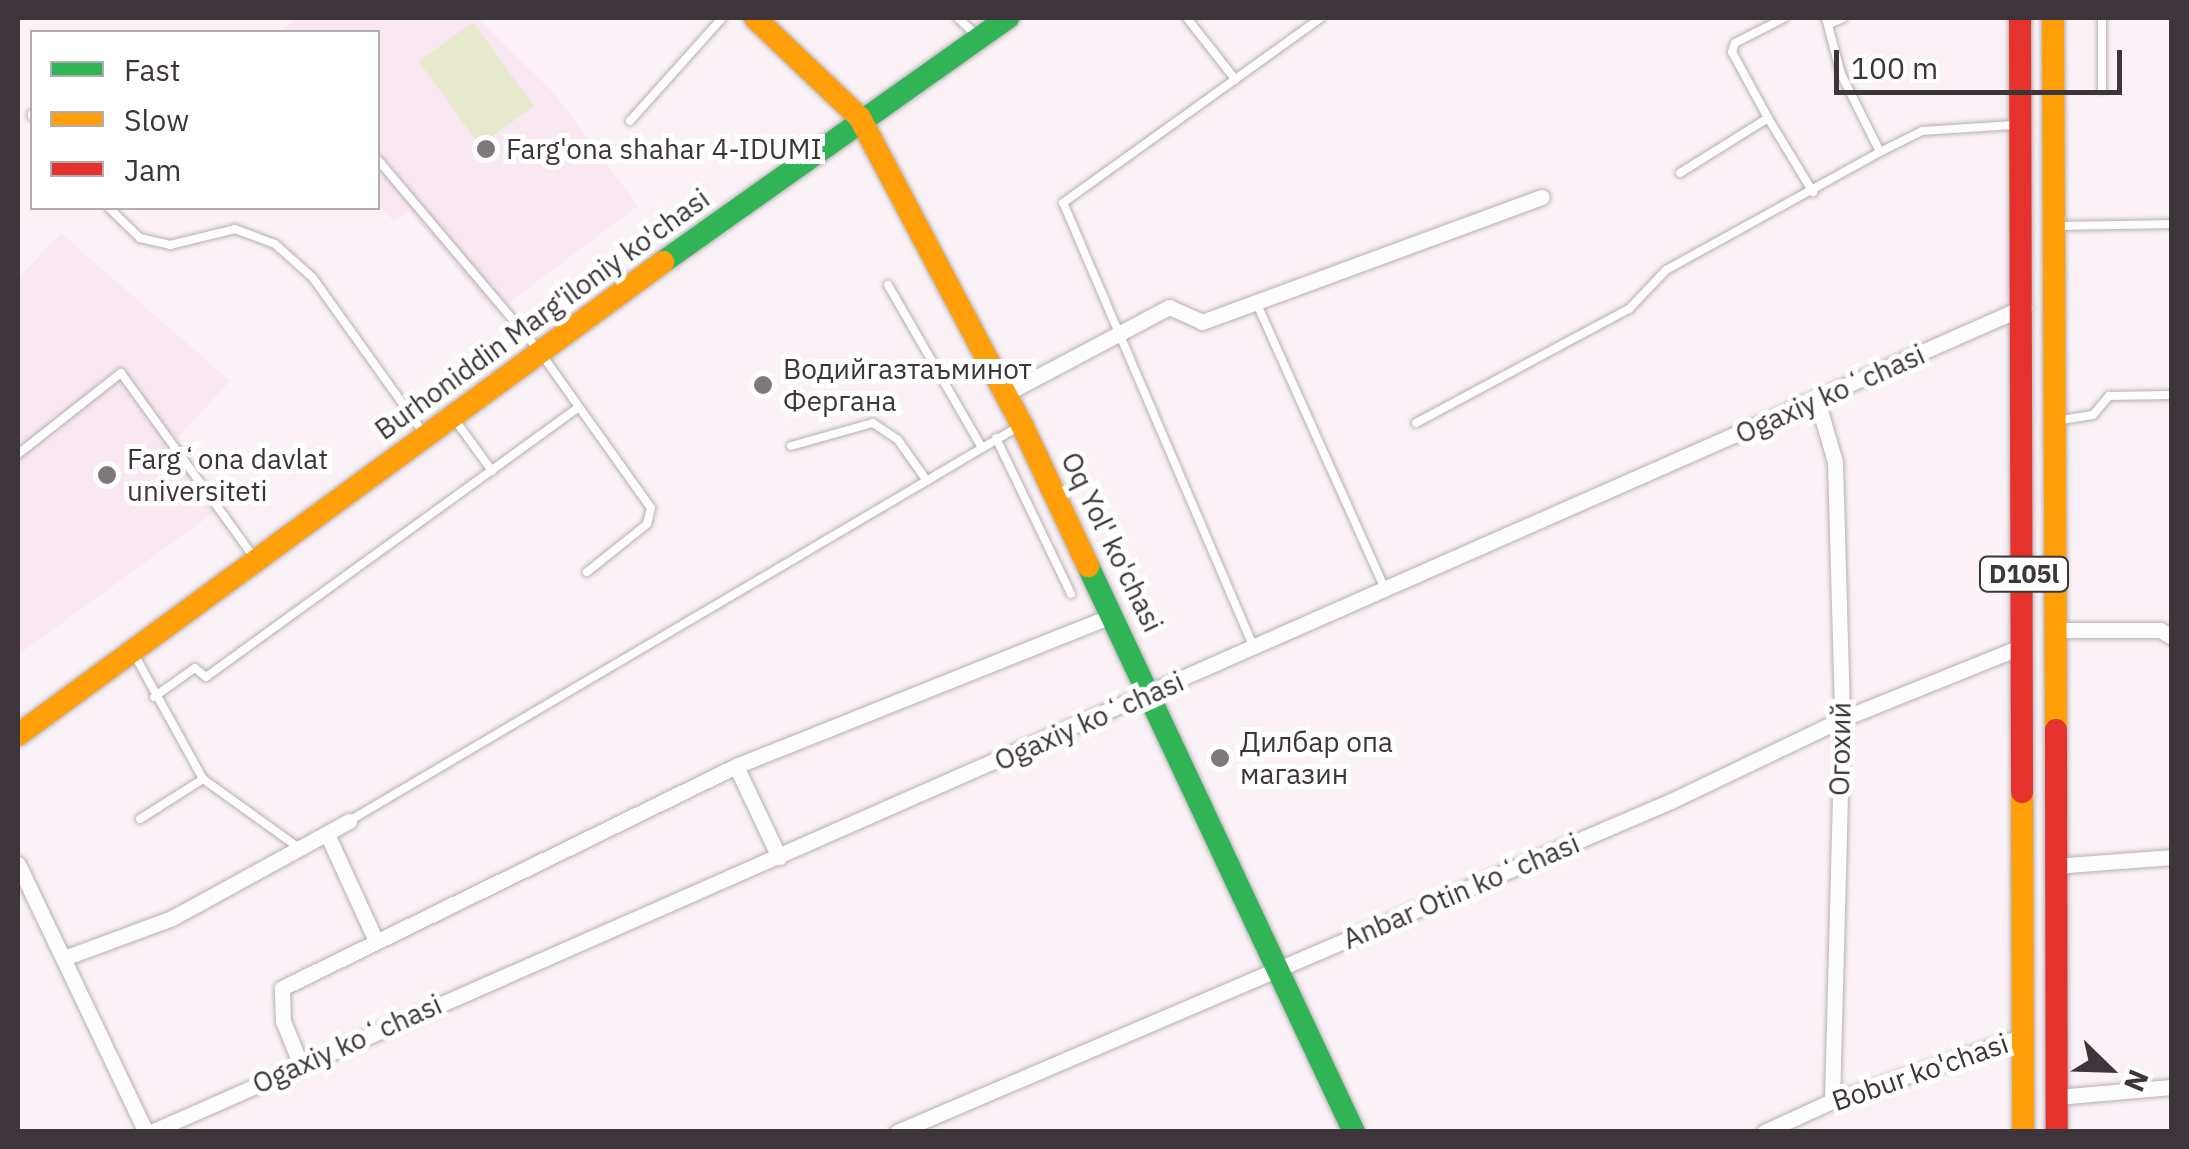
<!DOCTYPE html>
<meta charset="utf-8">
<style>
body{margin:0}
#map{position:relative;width:2189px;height:1149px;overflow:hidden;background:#faf2f6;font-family:"IBM Plex Sans",sans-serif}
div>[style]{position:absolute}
.built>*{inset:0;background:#f9e8f2}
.green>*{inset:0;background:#e6e9cb;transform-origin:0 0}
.roads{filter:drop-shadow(0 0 2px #b6afb3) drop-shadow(0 0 2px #b6afb3)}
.lane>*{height:8px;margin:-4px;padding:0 4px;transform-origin:4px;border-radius:4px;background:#fefdfe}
.street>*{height:15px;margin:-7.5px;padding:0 7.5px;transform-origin:7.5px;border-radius:7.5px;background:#fefdfe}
.fast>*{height:22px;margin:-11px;padding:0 11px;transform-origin:11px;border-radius:11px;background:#30b455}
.slow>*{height:22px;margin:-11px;padding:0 11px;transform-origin:11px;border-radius:11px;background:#ff9f0a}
.jam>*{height:22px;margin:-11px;padding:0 11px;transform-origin:11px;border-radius:11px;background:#e5322d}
.dots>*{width:28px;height:28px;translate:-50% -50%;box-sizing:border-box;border:5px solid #fff;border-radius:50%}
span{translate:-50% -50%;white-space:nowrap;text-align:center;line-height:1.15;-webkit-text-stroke:10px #fff;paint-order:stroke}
.shield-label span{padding:2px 8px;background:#fff;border:2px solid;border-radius:8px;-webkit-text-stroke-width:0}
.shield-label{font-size:25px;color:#3c3539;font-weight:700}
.poi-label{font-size:28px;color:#3c3539}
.left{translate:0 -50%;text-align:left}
.street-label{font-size:28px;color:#3c3539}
.frame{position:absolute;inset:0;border:20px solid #3c3539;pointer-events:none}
.legend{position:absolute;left:30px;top:30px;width:350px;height:180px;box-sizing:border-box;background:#fff;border:2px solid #b1aeb0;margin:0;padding:12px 18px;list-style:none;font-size:30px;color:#3c3539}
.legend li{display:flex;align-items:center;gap:20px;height:50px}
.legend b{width:50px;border:2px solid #b1aeb0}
.north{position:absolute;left:2059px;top:1019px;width:100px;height:100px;-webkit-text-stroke:8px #fff;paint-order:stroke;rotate:113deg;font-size:28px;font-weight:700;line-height:40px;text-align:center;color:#3c3539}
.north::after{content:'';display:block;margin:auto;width:35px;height:45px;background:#3c3539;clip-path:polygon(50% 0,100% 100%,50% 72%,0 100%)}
.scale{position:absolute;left:1834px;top:50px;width:288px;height:45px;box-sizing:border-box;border:5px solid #3c3539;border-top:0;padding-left:12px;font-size:30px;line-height:35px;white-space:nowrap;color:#3c3539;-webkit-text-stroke:8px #fff;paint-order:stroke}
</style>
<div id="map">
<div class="built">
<i style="clip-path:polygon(295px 18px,478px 18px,554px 93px,638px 206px,494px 314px,410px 211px,394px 221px,378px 205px,378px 32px,280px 32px)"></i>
<i style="clip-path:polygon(61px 233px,230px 381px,173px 443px,220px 508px,18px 655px,18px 278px)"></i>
</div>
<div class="green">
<i style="left:473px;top:22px;width:104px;height:67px;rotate:54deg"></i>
</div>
<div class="roads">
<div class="lane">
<i style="left:958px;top:18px;width:25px;rotate:43deg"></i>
<i style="left:1187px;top:18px;width:78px;rotate:51.8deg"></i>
<i style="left:1826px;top:18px;width:58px;rotate:75deg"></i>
<i style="left:1841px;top:74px;width:87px;rotate:63.4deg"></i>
<i style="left:1880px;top:152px;width:47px;rotate:-26.6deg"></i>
<i style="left:1922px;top:131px;width:91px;rotate:-3.8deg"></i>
<i style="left:2102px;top:18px;width:71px;rotate:90deg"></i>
<i style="left:1829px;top:24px;width:15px;rotate:-23deg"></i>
<i style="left:32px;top:114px;width:2px;rotate:90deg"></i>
<i style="left:1768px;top:118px;width:87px;rotate:58.7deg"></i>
<i style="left:630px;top:121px;width:138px;rotate:-48.2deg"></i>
<i style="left:378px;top:160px;width:251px;rotate:49.8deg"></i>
<i style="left:540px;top:352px;width:191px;rotate:54.6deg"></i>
<i style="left:651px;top:508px;width:16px;rotate:104deg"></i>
<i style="left:647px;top:524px;width:77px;rotate:141.3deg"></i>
<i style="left:1680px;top:173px;width:104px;rotate:-32deg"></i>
<i style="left:1768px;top:118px;width:75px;rotate:-118.6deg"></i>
<i style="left:1732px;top:52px;width:9px;rotate:-72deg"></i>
<i style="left:1735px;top:43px;width:55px;rotate:-27deg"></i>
<i style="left:109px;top:208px;width:43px;rotate:44.1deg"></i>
<i style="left:140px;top:238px;width:31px;rotate:13deg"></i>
<i style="left:170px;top:245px;width:67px;rotate:-13.8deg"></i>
<i style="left:235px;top:229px;width:43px;rotate:20.6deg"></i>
<i style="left:275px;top:244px;width:51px;rotate:41.8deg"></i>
<i style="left:313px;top:278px;width:189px;rotate:54.5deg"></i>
<i style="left:2061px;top:226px;width:111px;rotate:-1deg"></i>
<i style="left:888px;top:285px;width:186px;rotate:60deg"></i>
<i style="left:1256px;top:302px;width:315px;rotate:65.8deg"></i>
<i style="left:455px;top:420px;width:63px;rotate:54deg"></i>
<i style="left:2061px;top:420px;width:32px;rotate:-9deg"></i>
<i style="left:2093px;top:415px;width:25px;rotate:-50deg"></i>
<i style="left:2109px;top:396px;width:63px;rotate:-0.9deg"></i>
<i style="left:1416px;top:423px;width:242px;rotate:-28.2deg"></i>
<i style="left:1629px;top:309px;width:54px;rotate:-46.5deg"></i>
<i style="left:1666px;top:270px;width:244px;rotate:-28.9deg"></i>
<i style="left:996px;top:438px;width:173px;rotate:64.3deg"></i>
<i style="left:791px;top:446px;width:85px;rotate:-15.7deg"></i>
<i style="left:873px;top:423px;width:30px;rotate:34deg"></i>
<i style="left:898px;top:440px;width:50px;rotate:54.7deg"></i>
<i style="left:18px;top:454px;width:131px;rotate:-38.2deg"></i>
<i style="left:121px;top:373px;width:229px;rotate:54.2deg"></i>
<i style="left:1254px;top:648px;width:484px;rotate:-113.2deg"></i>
<i style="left:1063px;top:203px;width:317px;rotate:-35.7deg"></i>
<i style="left:134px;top:654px;width:143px;rotate:61.1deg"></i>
<i style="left:203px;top:779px;width:118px;rotate:35.7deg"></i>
<i style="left:154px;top:697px;width:50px;rotate:-35.3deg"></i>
<i style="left:195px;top:668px;width:14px;rotate:39deg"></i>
<i style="left:206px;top:677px;width:460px;rotate:-35.9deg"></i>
<i style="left:140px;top:819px;width:75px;rotate:-32.4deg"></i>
<i style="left:349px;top:821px;width:776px;rotate:-30.5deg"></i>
</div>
<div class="street">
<i style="left:1005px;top:394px;width:186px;rotate:-27.9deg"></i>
<i style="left:1169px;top:307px;width:36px;rotate:24deg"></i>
<i style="left:1202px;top:322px;width:362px;rotate:-20.2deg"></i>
<i style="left:1817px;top:400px;width:65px;rotate:73.8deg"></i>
<i style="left:1835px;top:462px;width:257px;rotate:88.4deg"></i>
<i style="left:1842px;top:719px;width:382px;rotate:91.5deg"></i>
<i style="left:2055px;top:630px;width:105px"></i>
<i style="left:2160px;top:630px;width:14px;rotate:30deg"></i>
<i style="left:736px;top:766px;width:101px;rotate:64.7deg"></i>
<i style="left:327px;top:834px;width:118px;rotate:65.4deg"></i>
<i style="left:18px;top:864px;width:297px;rotate:64.5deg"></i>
<i style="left:2055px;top:866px;width:117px;rotate:-4.4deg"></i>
<i style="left:64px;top:958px;width:115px;rotate:-20.3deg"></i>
<i style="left:172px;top:918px;width:202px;rotate:-28.7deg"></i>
<i style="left:300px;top:1063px;width:45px;rotate:-112deg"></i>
<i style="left:283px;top:1021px;width:33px;rotate:-92deg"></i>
<i style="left:282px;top:988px;width:505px;rotate:-26.06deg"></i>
<i style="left:736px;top:766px;width:407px;rotate:-21.8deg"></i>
<i style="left:2057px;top:1097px;width:115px;rotate:-5deg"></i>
<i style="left:151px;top:1132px;width:2047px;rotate:-23.77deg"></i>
<i style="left:897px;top:1132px;width:842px;rotate:-23.15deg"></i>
<i style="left:1671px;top:801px;width:190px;rotate:-25.6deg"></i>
<i style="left:1842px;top:719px;width:195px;rotate:-22deg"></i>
<i style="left:1764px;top:1132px;width:75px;rotate:-24.5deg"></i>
<i style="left:1832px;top:1101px;width:200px;rotate:-18.7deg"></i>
</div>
<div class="fast">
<i style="left:663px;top:262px;width:423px;rotate:-35.3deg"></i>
<i style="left:1088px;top:566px;width:625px;rotate:64.83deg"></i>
</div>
<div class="slow">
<i style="left:755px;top:18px;width:145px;rotate:43.6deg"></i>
<i style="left:860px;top:118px;width:347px;rotate:62.2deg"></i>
<i style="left:1022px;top:425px;width:156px;rotate:64.9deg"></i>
<i style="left:2053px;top:18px;width:712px;rotate:89.76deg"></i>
<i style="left:18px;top:735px;width:800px;rotate:-36.25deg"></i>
<i style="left:2022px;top:792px;width:340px;rotate:89.8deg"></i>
</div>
<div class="jam">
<i style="left:2020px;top:18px;width:774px;rotate:89.85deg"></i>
<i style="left:2056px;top:730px;width:402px;rotate:89.9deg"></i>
</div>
</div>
<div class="dots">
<i style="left:486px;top:149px;background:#7e777b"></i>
<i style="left:763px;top:385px;background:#7e777b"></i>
<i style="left:107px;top:475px;background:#7e777b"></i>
<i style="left:1220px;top:758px;background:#7e777b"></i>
</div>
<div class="shield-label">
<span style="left:2024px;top:574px">D105l</span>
</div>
<div class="poi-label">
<span class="left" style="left:506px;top:149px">Farg'ona shahar 4-IDUMI</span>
<span class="left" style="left:783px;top:385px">Водийгазтаъминот<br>Фергана</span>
<span class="left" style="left:127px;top:475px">Fargʻona davlat<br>universiteti</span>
<span class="left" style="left:1240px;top:758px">Дилбар опа<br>магазин</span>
</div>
<div class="street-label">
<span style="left:542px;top:314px;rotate:-36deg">Burhoniddin Marg'iloniy ko'chasi</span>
<span style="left:1830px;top:394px;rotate:-24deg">Ogaxiy koʻchasi</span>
<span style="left:1112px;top:542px;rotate:64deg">Oq Yol' ko'chasi</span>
<span style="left:1089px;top:721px;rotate:-24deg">Ogaxiy koʻchasi</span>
<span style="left:1840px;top:749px;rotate:-89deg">Огохий</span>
<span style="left:1461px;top:891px;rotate:-23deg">Anbar Otin koʻchasi</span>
<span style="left:347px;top:1044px;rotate:-24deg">Ogaxiy koʻchasi</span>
<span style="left:1920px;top:1072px;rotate:-19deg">Bobur ko'chasi</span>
</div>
<div class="frame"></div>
<ul class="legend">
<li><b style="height:12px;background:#30b455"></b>Fast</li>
<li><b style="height:12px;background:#ff9f0a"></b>Slow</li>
<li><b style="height:12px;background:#e5322d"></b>Jam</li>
</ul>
<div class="north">N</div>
<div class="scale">100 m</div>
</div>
